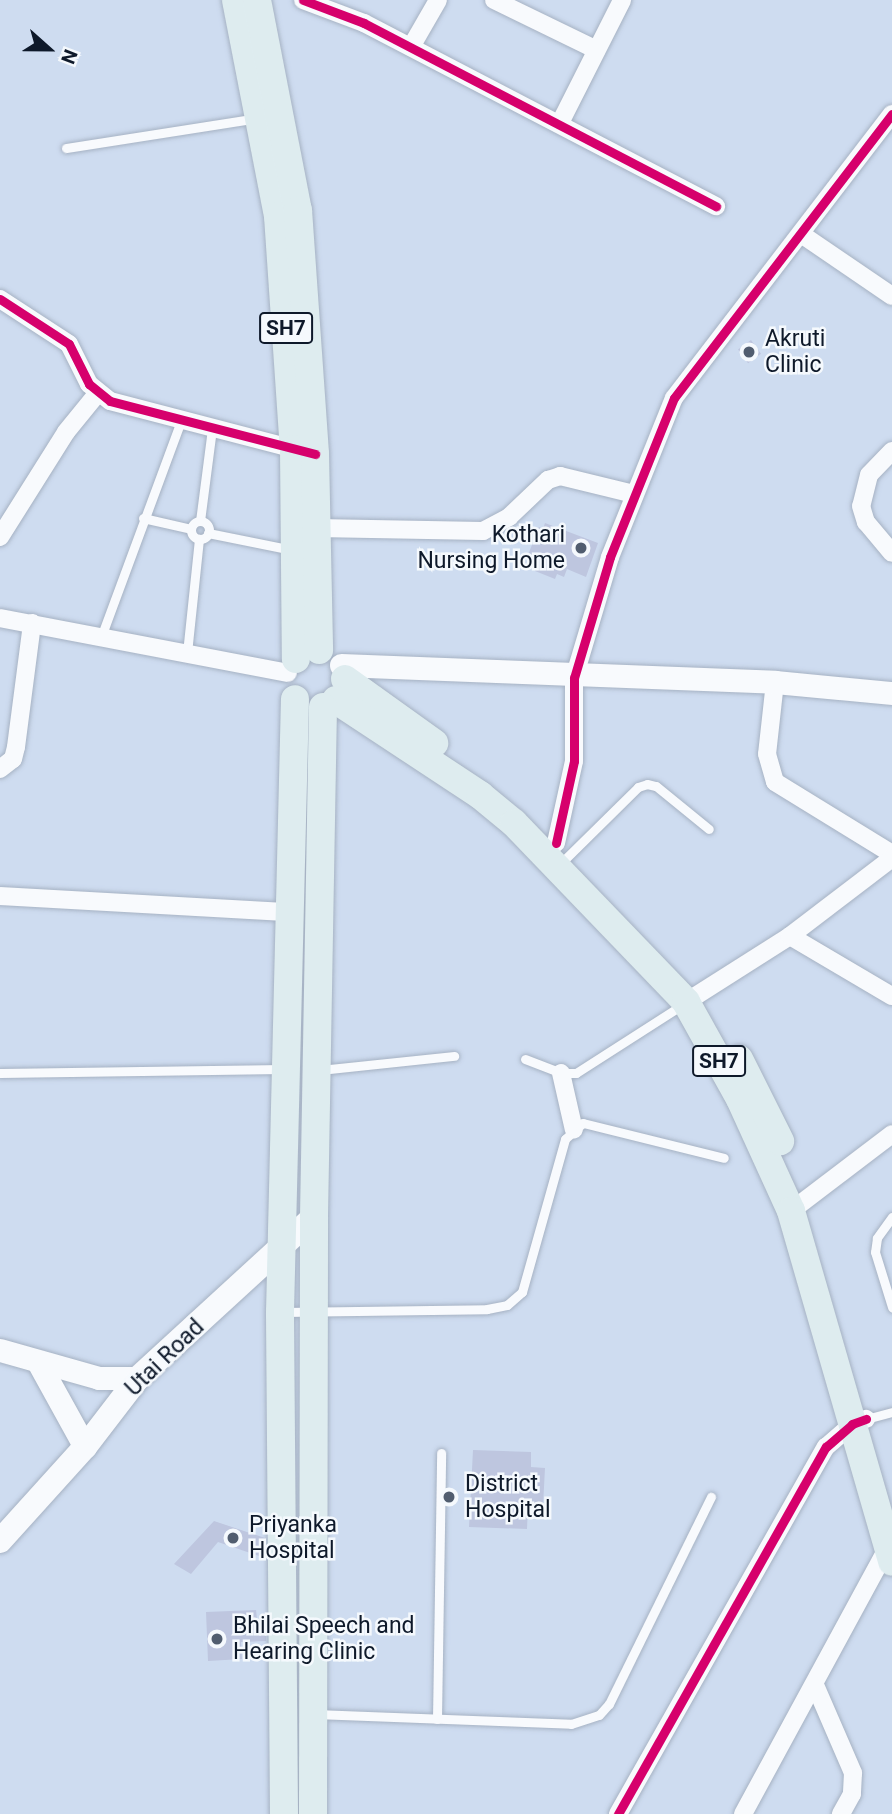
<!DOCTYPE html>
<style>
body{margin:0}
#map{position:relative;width:892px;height:1814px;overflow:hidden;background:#cedcf0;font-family:Roboto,sans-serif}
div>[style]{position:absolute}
.building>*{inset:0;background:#bec6df;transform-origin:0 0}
.roads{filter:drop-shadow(0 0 2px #a6b2c3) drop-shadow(0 0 2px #a6b2c3)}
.service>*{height:9px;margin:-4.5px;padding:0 4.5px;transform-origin:4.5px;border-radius:4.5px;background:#f8fafd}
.service>.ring{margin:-4.5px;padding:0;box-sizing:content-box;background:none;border:9px solid #f8fafd;border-radius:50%}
.minor>*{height:18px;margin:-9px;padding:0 9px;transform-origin:9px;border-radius:9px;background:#f8fafd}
.tertiary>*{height:23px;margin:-11.5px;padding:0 11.5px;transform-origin:11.5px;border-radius:11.5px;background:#f8fafd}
.secondary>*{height:24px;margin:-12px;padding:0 12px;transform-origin:12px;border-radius:12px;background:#f8fafd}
.primary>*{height:28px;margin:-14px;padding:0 14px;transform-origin:14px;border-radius:14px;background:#deecef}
.cycleway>*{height:9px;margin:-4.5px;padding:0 4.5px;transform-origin:4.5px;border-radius:4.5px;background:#d6006c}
.dots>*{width:19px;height:19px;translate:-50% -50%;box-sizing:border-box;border:4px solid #f5f9fd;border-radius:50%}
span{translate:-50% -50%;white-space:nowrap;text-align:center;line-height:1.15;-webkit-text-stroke:5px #f5f9fd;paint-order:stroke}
.shield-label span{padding:2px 5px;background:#f5f9fd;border:2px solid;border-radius:5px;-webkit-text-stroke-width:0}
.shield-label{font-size:21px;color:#0e192a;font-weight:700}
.poi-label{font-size:23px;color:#0e192a}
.left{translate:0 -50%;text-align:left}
.right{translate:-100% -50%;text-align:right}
.street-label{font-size:23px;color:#0e192a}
.north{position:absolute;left:14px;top:14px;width:70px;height:70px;-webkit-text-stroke:5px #f5f9fd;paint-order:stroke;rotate:111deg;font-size:19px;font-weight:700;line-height:28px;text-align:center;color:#0e192a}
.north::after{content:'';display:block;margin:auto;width:24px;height:32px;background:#0e192a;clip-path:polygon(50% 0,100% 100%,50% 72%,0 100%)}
</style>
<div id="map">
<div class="building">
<i style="left:751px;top:340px;width:17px;height:16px;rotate:54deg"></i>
<i style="clip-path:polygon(545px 523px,598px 543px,586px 577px,567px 569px,564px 577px,557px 574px,555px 579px,535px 571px,539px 559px,528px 555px,539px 527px,543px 529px)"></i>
<i style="clip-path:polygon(473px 1450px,531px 1452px,531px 1467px,545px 1468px,543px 1506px,528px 1505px,527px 1529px,469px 1527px)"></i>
<i style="clip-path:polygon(214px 1521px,265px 1538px,265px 1558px,218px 1542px,191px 1574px,174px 1564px)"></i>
<i style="clip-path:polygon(256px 1610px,257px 1619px,266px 1619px,266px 1641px,241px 1642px,242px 1659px,208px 1661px,206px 1612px)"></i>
</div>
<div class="roads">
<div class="service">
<i style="left:66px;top:148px;width:193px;rotate:-8.9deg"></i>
<i style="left:143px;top:518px;width:49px;rotate:12.9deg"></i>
<i style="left:200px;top:521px;width:93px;rotate:-82.6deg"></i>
<i class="ring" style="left:191px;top:521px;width:9px;height:9px"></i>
<i style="left:208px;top:533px;width:86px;rotate:11.4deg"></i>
<i style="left:101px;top:637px;width:230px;rotate:-69.7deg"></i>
<i style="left:187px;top:653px;width:115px;rotate:-84deg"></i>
<i style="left:558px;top:866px;width:112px;rotate:-44.6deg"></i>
<i style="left:638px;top:787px;width:9px;rotate:-18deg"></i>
<i style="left:647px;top:784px;width:9px;rotate:13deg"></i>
<i style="left:656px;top:786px;width:68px;rotate:39.1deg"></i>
<i style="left:525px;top:1059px;width:39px;rotate:21deg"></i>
<i style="left:561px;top:1073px;width:15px"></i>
<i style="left:576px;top:1073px;width:126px;rotate:-32.7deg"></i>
<i style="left:320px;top:1070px;width:135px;rotate:-6deg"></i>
<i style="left:0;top:1073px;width:283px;rotate:-0.8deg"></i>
<i style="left:892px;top:1217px;width:26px;rotate:126deg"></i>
<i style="left:877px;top:1238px;width:14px;rotate:98deg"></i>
<i style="left:875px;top:1252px;width:58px;rotate:72.8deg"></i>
<i style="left:283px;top:1312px;width:204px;rotate:-0.8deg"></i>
<i style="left:487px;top:1309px;width:20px;rotate:-11deg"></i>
<i style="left:507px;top:1305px;width:20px;rotate:-41deg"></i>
<i style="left:522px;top:1292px;width:159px;rotate:-74.3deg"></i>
<i style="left:565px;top:1139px;width:24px;rotate:-42deg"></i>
<i style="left:583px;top:1123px;width:145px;rotate:13.9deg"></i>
<i style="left:866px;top:1419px;width:27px;rotate:-15deg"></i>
<i style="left:315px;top:1714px;width:256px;rotate:2.2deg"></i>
<i style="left:571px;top:1724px;width:29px;rotate:-18deg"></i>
<i style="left:599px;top:1715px;width:15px;rotate:-48deg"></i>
<i style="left:609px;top:1704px;width:231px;rotate:-63.8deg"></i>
<i style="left:437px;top:1719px;width:266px;rotate:-89.1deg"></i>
</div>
<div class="minor">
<i style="left:303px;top:0;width:65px;rotate:20.7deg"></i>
<i style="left:364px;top:23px;width:397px;rotate:27.5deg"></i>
<i style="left:494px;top:0;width:114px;rotate:25.9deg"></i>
<i style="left:411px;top:47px;width:54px;rotate:-60.1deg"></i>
<i style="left:560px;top:123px;width:138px;rotate:-63.2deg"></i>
<i style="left:801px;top:234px;width:110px;rotate:34.3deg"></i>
<i style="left:0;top:299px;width:82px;rotate:33.1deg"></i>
<i style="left:69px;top:344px;width:45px;rotate:63.4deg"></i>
<i style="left:89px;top:384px;width:27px;rotate:39deg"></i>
<i style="left:110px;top:401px;width:198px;rotate:14.6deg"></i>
<i style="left:892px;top:451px;width:33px;rotate:134deg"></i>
<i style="left:869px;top:475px;width:32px;rotate:104deg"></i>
<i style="left:861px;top:506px;width:17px;rotate:73deg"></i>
<i style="left:866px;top:522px;width:40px;rotate:50deg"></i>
<i style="left:316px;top:528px;width:167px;rotate:1deg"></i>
<i style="left:483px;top:531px;width:30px;rotate:-28deg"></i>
<i style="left:509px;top:517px;width:54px;rotate:-43.5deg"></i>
<i style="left:548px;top:480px;width:13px;rotate:-18deg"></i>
<i style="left:560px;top:476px;width:76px;rotate:13.7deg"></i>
<i style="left:0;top:537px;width:124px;rotate:-57.8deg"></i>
<i style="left:66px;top:432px;width:49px;rotate:-50.8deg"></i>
<i style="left:0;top:618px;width:293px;rotate:10.8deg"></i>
<i style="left:775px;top:682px;width:72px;rotate:96.3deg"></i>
<i style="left:767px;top:754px;width:29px;rotate:74deg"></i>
<i style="left:775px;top:782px;width:137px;rotate:31.6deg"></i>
<i style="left:0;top:769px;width:16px;rotate:-38deg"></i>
<i style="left:13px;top:759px;width:12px;rotate:-76deg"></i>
<i style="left:16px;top:747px;width:125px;rotate:-82.6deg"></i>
<i style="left:556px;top:843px;width:84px;rotate:-77.6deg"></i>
<i style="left:574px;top:761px;width:83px;rotate:-90deg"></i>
<i style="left:574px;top:678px;width:126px;rotate:-73.4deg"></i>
<i style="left:610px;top:557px;width:171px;rotate:-68.1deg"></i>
<i style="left:674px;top:398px;width:358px;rotate:-52.5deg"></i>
<i style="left:0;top:896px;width:290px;rotate:3.2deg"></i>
<i style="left:790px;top:936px;width:118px;rotate:30.5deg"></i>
<i style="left:686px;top:1002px;width:123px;rotate:-32.4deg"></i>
<i style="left:790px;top:936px;width:128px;rotate:-37.4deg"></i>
<i style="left:561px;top:1073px;width:58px;rotate:77.2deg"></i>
<i style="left:791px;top:1211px;width:127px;rotate:-37.3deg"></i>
<i style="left:815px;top:1685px;width:96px;rotate:66.6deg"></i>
<i style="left:853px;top:1773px;width:21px;rotate:93deg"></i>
<i style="left:852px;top:1794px;width:23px;rotate:119deg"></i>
<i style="left:618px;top:1814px;width:422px;rotate:-60.5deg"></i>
<i style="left:826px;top:1447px;width:35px;rotate:-41deg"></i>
<i style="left:852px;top:1424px;width:15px;rotate:-20deg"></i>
<i style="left:743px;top:1814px;width:306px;rotate:-61.5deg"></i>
</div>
<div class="tertiary">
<i style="left:341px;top:665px;width:434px;rotate:2.2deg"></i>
<i style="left:775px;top:682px;width:118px;rotate:5.4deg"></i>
<i style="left:0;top:1350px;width:103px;rotate:15.8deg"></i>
<i style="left:99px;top:1378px;width:39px"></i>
<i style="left:38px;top:1362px;width:97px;rotate:61.1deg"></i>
</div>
<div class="secondary">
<i style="left:0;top:1541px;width:127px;rotate:-47.9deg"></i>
<i style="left:85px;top:1447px;width:87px;rotate:-52.5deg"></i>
<i style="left:138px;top:1378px;width:239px;rotate:-42.5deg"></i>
</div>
<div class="primary">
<i style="left:236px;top:0;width:220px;rotate:79deg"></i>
<i style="left:278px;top:216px;width:234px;rotate:86.1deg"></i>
<i style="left:294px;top:449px;width:210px;rotate:89.5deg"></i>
<i style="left:257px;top:0;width:214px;rotate:79deg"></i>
<i style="left:298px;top:210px;width:245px;rotate:86deg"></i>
<i style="left:315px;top:454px;width:196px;rotate:88.8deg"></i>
<i style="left:345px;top:679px;width:110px;rotate:35.7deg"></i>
<i style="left:336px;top:700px;width:173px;rotate:33.4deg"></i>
<i style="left:480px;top:795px;width:44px;rotate:39.5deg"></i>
<i style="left:514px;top:823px;width:248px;rotate:46.1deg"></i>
<i style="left:686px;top:1002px;width:111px;rotate:60.9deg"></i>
<i style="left:740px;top:1099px;width:123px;rotate:65.5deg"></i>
<i style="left:791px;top:1211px;width:365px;rotate:73.9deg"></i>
<i style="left:739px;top:1059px;width:92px;rotate:63.4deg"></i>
<i style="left:284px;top:1814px;width:502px;rotate:-90.46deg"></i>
<i style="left:280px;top:1312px;width:613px;rotate:-88.6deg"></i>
<i style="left:313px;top:1814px;width:597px;rotate:-89.9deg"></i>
<i style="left:314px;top:1217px;width:510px;rotate:-88.99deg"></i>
</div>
</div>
<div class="cycleway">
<i style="left:303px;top:0;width:65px;rotate:20.7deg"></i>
<i style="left:364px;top:23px;width:397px;rotate:27.5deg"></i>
<i style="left:0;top:299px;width:82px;rotate:33.1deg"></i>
<i style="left:69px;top:344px;width:45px;rotate:63.4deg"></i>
<i style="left:89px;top:384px;width:27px;rotate:39deg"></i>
<i style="left:110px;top:401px;width:212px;rotate:14.5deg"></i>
<i style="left:556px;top:843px;width:84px;rotate:-77.6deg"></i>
<i style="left:574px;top:761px;width:83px;rotate:-90deg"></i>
<i style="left:574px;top:678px;width:126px;rotate:-73.4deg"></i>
<i style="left:610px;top:557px;width:171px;rotate:-68.1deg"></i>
<i style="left:674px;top:398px;width:358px;rotate:-52.5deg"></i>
<i style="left:618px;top:1814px;width:422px;rotate:-60.5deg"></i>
<i style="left:826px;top:1447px;width:35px;rotate:-41deg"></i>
<i style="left:852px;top:1424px;width:15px;rotate:-20deg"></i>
</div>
<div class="dots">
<i style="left:749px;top:352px;background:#515d6f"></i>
<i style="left:581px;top:548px;background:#515d6f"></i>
<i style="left:449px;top:1497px;background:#515d6f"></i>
<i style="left:233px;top:1538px;background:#515d6f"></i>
<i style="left:217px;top:1639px;background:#515d6f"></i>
</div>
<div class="shield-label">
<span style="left:286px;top:328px">SH7</span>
<span style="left:719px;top:1061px">SH7</span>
</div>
<div class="poi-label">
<span class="left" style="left:765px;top:352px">Akruti<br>Clinic</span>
<span class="right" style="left:565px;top:548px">Kothari<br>Nursing Home</span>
<span class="left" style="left:465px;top:1497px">District<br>Hospital</span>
<span class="left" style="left:249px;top:1538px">Priyanka<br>Hospital</span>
<span class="left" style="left:233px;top:1639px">Bhilai Speech and<br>Hearing Clinic</span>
</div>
<div class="street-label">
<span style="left:165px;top:1358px;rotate:-44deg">Utai Road</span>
</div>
<div class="north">N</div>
</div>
